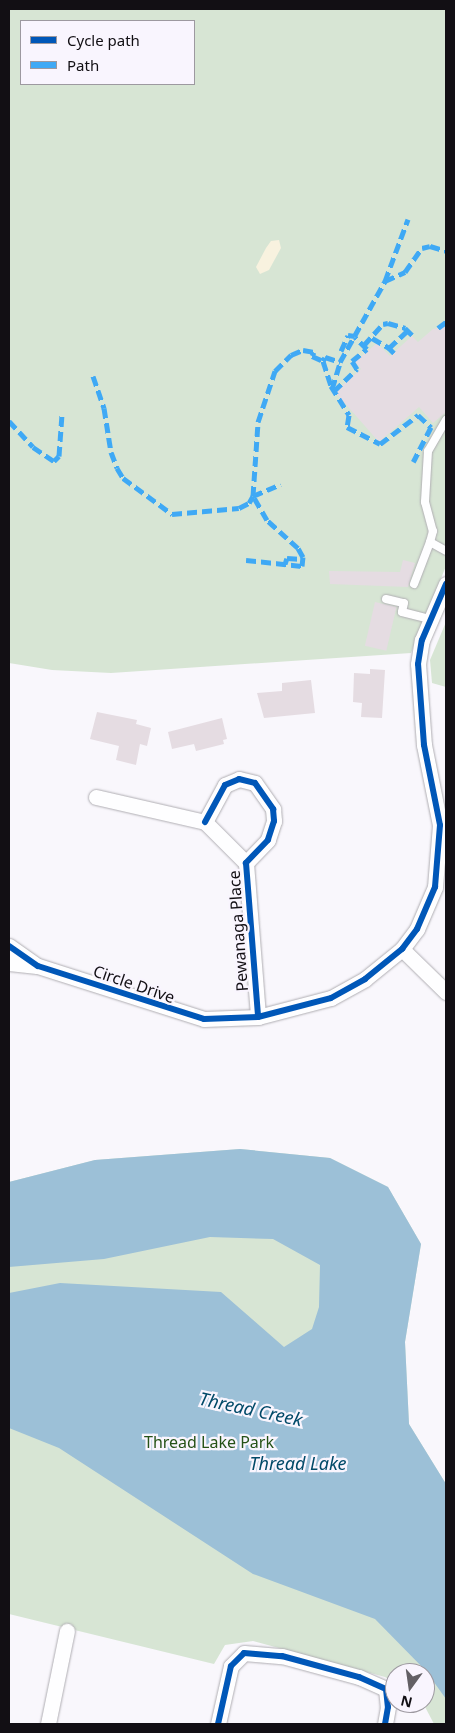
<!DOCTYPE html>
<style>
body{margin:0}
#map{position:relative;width:455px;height:1733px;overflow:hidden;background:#f9f7fc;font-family:"Noto Sans",sans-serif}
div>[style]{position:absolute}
.green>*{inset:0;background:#d7e5d4}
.sand>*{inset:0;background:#f8f2df}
.water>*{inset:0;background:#9cc0d7}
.building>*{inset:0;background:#e5dce2;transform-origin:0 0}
.roads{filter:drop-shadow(0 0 1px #b0aeb3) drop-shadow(0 0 1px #b0aeb3)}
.lane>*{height:8px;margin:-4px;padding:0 4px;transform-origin:4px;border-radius:4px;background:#fefeff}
.street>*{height:15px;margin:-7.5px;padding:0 7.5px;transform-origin:7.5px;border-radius:7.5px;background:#fefeff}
.quiet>*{height:5px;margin-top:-2.5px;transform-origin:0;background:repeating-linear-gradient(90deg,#3fa9f5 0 10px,transparent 0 15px)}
.cycleway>*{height:6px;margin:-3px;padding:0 3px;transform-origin:3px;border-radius:3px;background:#0057b8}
span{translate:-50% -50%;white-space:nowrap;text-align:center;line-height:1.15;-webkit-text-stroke:4.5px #f9f5fe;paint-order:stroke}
.street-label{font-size:16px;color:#120f14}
.park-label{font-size:16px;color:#255217}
.water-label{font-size:18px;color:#004968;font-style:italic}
.frame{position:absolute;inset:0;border:10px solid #120f14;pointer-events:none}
.legend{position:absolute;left:20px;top:20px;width:175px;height:65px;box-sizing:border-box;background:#f9f5fe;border:1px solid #9d99a0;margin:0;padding:6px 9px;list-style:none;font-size:15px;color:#120f14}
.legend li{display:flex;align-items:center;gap:10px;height:25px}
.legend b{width:25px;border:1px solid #9d99a0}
.north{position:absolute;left:385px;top:1663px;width:50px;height:50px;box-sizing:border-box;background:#f9f5fe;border:1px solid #9d99a0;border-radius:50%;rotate:194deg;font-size:14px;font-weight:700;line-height:20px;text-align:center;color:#120f14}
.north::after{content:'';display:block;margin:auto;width:18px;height:22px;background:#636065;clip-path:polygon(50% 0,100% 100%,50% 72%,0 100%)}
</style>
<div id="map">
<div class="green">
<i style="clip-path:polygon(evenodd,9px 9px,446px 9px,446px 566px,411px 653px,111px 673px,52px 670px,9px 663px,9px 9px,21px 21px,194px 21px,194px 84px,21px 84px,21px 21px)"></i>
<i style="clip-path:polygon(446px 622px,446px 687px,432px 683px,430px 660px)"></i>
<i style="clip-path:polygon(240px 1149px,330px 1158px,388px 1187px,421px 1244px,405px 1342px,409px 1424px,446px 1484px,446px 1724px,434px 1724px,423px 1703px,425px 1673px,395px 1673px,395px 1683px,385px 1677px,253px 1641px,225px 1645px,214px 1664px,9px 1614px,9px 1182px,95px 1160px)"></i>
</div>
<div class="sand">
<i style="clip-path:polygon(279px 240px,281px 248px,269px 270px,260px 274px,256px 267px,266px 248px,271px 241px)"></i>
</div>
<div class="water">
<i style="clip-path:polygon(240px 1149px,330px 1158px,388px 1187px,421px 1244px,405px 1342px,409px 1424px,446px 1484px,446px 1699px,426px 1671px,375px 1619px,253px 1574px,59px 1448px,9px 1428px,9px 1293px,60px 1283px,221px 1292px,284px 1347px,312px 1329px,319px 1307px,320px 1265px,273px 1239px,210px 1237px,104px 1259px,9px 1267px,9px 1182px,95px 1160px)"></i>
</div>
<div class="building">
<i style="clip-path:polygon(446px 327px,446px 412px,433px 423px,419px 407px,379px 442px,335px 392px,361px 369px,355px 362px,377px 343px,390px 356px,412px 336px,418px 342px,433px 329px)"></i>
<i style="clip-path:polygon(403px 560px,415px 563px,408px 587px,330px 584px,329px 571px,400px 572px)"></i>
<i style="left:375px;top:602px;width:22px;height:45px;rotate:13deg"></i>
<i style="clip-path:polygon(370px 669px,385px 670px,382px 718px,361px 717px,362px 703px,353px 702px,354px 673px,370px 674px)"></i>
<i style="clip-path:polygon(311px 680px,315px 713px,264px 718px,257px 693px,282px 691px,282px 683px)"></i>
<i style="clip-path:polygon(97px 712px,137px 720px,136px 724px,151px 728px,147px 746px,140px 744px,136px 765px,116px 760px,119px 746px,90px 739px)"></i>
<i style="clip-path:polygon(222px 718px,227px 739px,223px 740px,224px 744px,196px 751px,194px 744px,172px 749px,168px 732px)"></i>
</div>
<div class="roads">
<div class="lane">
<i style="left:446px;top:420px;width:36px;rotate:120deg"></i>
<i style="left:428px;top:451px;width:51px;rotate:93.4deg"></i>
<i style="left:425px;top:502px;width:30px;rotate:75deg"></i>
<i style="left:433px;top:531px;width:11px;rotate:105deg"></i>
<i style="left:430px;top:542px;width:18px;rotate:29deg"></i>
<i style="left:414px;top:584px;width:45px;rotate:-69.1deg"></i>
<i style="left:386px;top:599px;width:18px;rotate:13deg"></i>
<i style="left:404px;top:603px;width:9px;rotate:103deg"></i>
<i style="left:402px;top:612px;width:30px;rotate:14deg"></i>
</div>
<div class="street">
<i style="left:96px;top:797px;width:112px;rotate:12.9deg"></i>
<i style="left:205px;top:822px;width:58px;rotate:45deg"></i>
<i style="left:205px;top:822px;width:42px;rotate:-61.6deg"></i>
<i style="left:225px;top:785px;width:15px;rotate:-23deg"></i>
<i style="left:239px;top:779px;width:16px;rotate:14deg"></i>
<i style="left:255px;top:783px;width:32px;rotate:55deg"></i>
<i style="left:273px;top:809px;width:12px;rotate:85deg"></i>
<i style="left:274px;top:821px;width:20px;rotate:108deg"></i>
<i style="left:268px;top:840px;width:32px;rotate:134deg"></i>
<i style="left:246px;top:863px;width:154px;rotate:85.5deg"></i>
<i style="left:9px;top:946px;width:35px;rotate:35deg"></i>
<i style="left:38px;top:966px;width:174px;rotate:17.7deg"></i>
<i style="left:204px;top:1019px;width:54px;rotate:-2.1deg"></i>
<i style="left:258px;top:1017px;width:75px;rotate:-14.6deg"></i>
<i style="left:331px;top:998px;width:39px;rotate:-29deg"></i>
<i style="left:365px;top:979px;width:48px;rotate:-39deg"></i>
<i style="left:402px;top:949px;width:25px;rotate:-53deg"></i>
<i style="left:417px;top:929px;width:46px;rotate:-66.8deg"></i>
<i style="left:435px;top:887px;width:62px;rotate:-85.4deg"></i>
<i style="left:440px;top:825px;width:82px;rotate:-101.3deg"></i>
<i style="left:424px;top:745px;width:81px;rotate:-94.2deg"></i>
<i style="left:418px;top:664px;width:24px;rotate:-81deg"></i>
<i style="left:422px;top:640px;width:61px;rotate:-66.8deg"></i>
<i style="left:402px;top:949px;width:62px;rotate:44.3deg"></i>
<i style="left:9px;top:963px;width:28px;rotate:6deg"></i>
<i style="left:48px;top:1724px;width:95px;rotate:-78.5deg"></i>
<i style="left:218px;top:1724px;width:59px;rotate:-77.4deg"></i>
<i style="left:231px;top:1666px;width:18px;rotate:-45deg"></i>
<i style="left:244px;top:1653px;width:38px;rotate:5deg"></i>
<i style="left:282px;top:1656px;width:80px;rotate:15.3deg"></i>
<i style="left:359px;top:1677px;width:30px;rotate:24deg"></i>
<i style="left:386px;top:1689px;width:18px;rotate:84deg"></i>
<i style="left:388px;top:1707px;width:17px;rotate:100deg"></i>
</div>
</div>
<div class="quiet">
<i style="left:385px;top:281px;width:22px;rotate:-24deg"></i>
<i style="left:405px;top:272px;width:29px;rotate:-55deg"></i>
<i style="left:422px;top:248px;width:8px;rotate:-14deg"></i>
<i style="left:430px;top:246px;width:17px;rotate:17deg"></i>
<i style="left:438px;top:328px;width:10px;rotate:-37deg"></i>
<i style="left:372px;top:338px;width:20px;rotate:30deg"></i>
<i style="left:364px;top:345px;width:28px;rotate:-48deg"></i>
<i style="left:383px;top:324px;width:5px;rotate:-11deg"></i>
<i style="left:388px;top:323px;width:18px;rotate:16deg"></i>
<i style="left:405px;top:328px;width:10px;rotate:45deg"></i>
<i style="left:341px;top:351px;width:17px;rotate:-66deg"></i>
<i style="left:348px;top:335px;width:7px;rotate:8deg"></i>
<i style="left:394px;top:353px;width:7px;rotate:-135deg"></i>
<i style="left:389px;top:348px;width:25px;rotate:-43deg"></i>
<i style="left:323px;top:361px;width:26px;rotate:72deg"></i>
<i style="left:331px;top:386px;width:34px;rotate:58deg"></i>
<i style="left:349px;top:415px;width:12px;rotate:99deg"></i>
<i style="left:347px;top:427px;width:37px;rotate:27deg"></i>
<i style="left:380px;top:444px;width:48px;rotate:-37.3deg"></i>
<i style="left:418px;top:415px;width:18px;rotate:43deg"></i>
<i style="left:431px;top:427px;width:39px;rotate:117deg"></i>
<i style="left:93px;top:376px;width:34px;rotate:71deg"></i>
<i style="left:104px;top:408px;width:45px;rotate:81deg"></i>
<i style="left:111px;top:452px;width:17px;rotate:69deg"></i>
<i style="left:117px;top:468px;width:12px;rotate:59deg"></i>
<i style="left:123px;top:478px;width:61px;rotate:36.3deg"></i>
<i style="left:172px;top:514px;width:67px;rotate:-5.1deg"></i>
<i style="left:239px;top:508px;width:11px;rotate:-27deg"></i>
<i style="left:249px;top:503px;width:8px;rotate:-60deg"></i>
<i style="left:253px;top:496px;width:30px;rotate:-23deg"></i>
<i style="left:332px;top:389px;width:28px;rotate:-73deg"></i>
<i style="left:340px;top:362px;width:93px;rotate:-60.9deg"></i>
<i style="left:385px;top:281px;width:66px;rotate:-69.6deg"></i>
<i style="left:334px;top:391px;width:32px;rotate:-44deg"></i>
<i style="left:357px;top:369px;width:9px;rotate:-122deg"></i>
<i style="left:352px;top:361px;width:19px;rotate:-39deg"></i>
<i style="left:367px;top:349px;width:17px;rotate:-135deg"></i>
<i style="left:9px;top:421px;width:35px;rotate:47deg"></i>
<i style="left:33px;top:447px;width:25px;rotate:34deg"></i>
<i style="left:54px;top:461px;width:7px;rotate:-45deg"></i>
<i style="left:59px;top:456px;width:42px;rotate:-85.9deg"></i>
<i style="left:246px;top:560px;width:56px;rotate:6.1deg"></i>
<i style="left:302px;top:566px;width:9px;rotate:-84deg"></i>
<i style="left:303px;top:557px;width:10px;rotate:-119deg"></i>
<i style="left:298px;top:548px;width:42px;rotate:-137.9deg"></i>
<i style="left:267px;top:520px;width:28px;rotate:-120deg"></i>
<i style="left:253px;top:496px;width:74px;rotate:-86.1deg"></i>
<i style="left:258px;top:422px;width:54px;rotate:-71.6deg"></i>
<i style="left:275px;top:371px;width:23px;rotate:-45deg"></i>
<i style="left:291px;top:355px;width:13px;rotate:-23deg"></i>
<i style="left:303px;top:350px;width:11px;rotate:10deg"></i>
<i style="left:314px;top:352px;width:4px;rotate:117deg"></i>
<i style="left:312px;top:356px;width:12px;rotate:24deg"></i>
<i style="left:323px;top:361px;width:4px;rotate:-63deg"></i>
<i style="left:325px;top:357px;width:16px;rotate:18deg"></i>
<i style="left:285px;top:564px;width:6px;rotate:-72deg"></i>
<i style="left:287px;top:558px;width:15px;rotate:4deg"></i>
</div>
<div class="cycleway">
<i style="left:205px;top:822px;width:42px;rotate:-61.6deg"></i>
<i style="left:225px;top:785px;width:15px;rotate:-23deg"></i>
<i style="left:239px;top:779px;width:16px;rotate:14deg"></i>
<i style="left:255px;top:783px;width:32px;rotate:55deg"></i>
<i style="left:273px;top:809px;width:12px;rotate:85deg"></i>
<i style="left:274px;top:821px;width:20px;rotate:108deg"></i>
<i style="left:268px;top:840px;width:32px;rotate:134deg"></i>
<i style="left:246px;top:863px;width:154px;rotate:85.5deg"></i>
<i style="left:9px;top:946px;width:35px;rotate:35deg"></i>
<i style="left:38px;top:966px;width:174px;rotate:17.7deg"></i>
<i style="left:204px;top:1019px;width:54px;rotate:-2.1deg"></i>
<i style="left:258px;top:1017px;width:75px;rotate:-14.6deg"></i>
<i style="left:331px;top:998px;width:39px;rotate:-29deg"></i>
<i style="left:365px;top:979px;width:48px;rotate:-39deg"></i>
<i style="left:402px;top:949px;width:25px;rotate:-53deg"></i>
<i style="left:417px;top:929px;width:46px;rotate:-66.8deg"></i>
<i style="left:435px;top:887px;width:62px;rotate:-85.4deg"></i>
<i style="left:440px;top:825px;width:82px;rotate:-101.3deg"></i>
<i style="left:424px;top:745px;width:81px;rotate:-94.2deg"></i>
<i style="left:418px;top:664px;width:24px;rotate:-81deg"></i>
<i style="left:422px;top:640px;width:61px;rotate:-66.8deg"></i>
<i style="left:218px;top:1724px;width:59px;rotate:-77.4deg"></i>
<i style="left:231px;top:1666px;width:18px;rotate:-45deg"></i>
<i style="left:244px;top:1653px;width:38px;rotate:5deg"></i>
<i style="left:282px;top:1656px;width:80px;rotate:15.3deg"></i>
<i style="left:359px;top:1677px;width:30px;rotate:24deg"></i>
<i style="left:386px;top:1689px;width:18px;rotate:84deg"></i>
<i style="left:388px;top:1707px;width:17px;rotate:100deg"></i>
</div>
<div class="street-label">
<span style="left:238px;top:931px;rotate:-94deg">Pewanaga Place</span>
<span style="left:134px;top:984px;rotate:19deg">Circle Drive</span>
</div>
<div class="park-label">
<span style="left:209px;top:1442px">Thread Lake Park</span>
</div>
<div class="water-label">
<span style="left:251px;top:1409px;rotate:12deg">Thread Creek</span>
<span style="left:298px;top:1463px">Thread Lake</span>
</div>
<div class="frame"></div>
<ul class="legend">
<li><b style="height:6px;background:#0057b8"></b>Cycle path</li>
<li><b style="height:6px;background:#3fa9f5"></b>Path</li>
</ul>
<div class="north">N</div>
</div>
